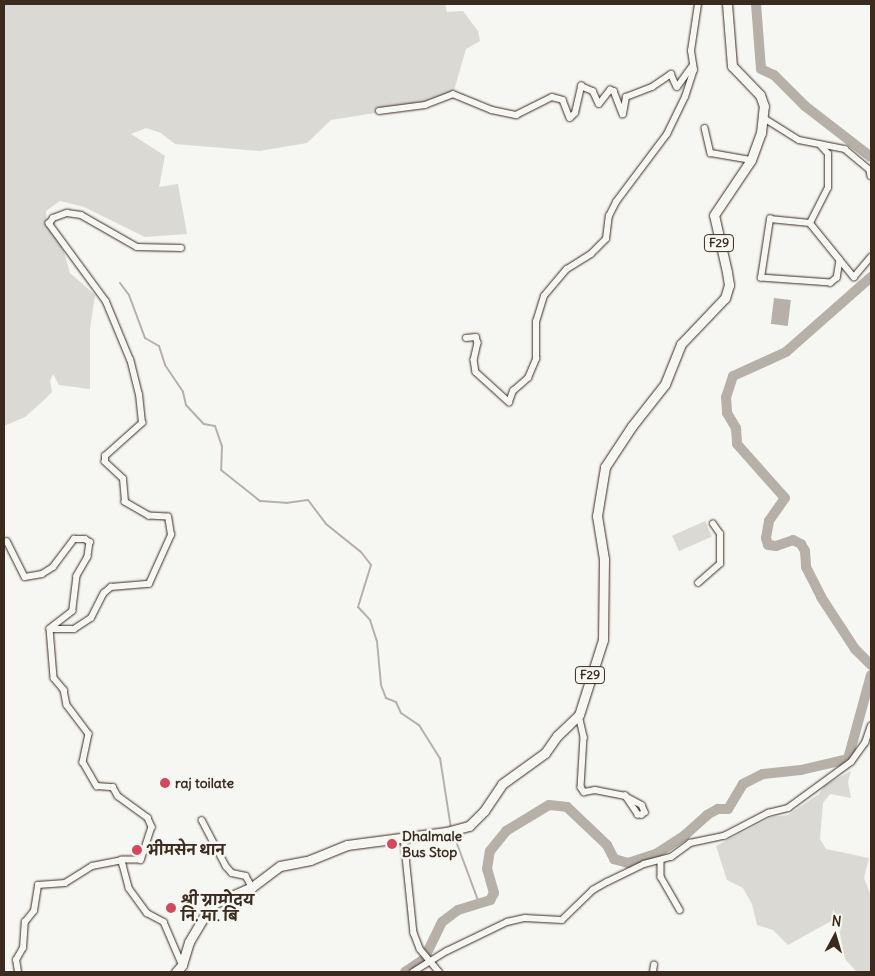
<!DOCTYPE html>
<meta charset="utf-8">
<style>
body{margin:0}
#map{position:relative;width:875px;height:976px;overflow:hidden;background:#f6f6f2;font-family:Delius,"Playpen Sans Deva",sans-serif}
div>[style]{position:absolute}
.green>*{inset:0;background:#dad9d3;transform-origin:0 0}
.water>*{inset:0;background:#b6b0a9;transform-origin:0 0}
.stream>*{height:2px;margin:-1px;padding:0 1px;transform-origin:1px;border-radius:1px;background:#b6b0a9}
.river>*{height:10px;margin:-5px;padding:0 5px;transform-origin:5px;border-radius:5px;background:#b6b0a9}
.roads{filter:drop-shadow(0 0 1px #3b2a1e) drop-shadow(0 0 1px #3b2a1e)}
.street>*{height:5.5px;margin:-2.75px;padding:0 2.75px;transform-origin:2.75px;border-radius:2.75px;background:#f6f6f2}
.primary>*{height:9px;margin:-4.5px;padding:0 4.5px;transform-origin:4.5px;border-radius:4.5px;background:#f6f6f2}
.dots>*{width:14px;height:14px;translate:-50% -50%;box-sizing:border-box;border:2px solid #f6f6f2;border-radius:50%}
span{translate:-50% -50%;white-space:nowrap;text-align:center;line-height:1.15;-webkit-text-stroke:5px #f6f6f2;paint-order:stroke}
.shield-label span{padding:1px 4px;background:#f6f6f2;border:1px solid;border-radius:4px;-webkit-text-stroke-width:0}
.shield-label{font-size:12px;color:#3b2a1e;font-weight:700}
.poi-label{font-size:14px;color:#3b2a1e;font-weight:700}
.left{translate:0 -50%;text-align:left}
.frame{position:absolute;inset:0;border:5px solid #3b2a1e;pointer-events:none}
.north{position:absolute;left:810px;top:911px;width:50px;height:50px;-webkit-text-stroke:4px #f6f6f2;paint-order:stroke;rotate:6deg;font-size:14px;font-weight:700;line-height:20px;text-align:center;color:#3b2a1e}
.north::after{content:'';display:block;margin:auto;width:18px;height:22px;background:#3b2a1e;clip-path:polygon(50% 0,100% 100%,50% 72%,0 100%)}
</style>
<div id="map">
<div class="green">
<i style="clip-path:polygon(4px 4px,445px 4px,447px 12px,463px 11px,478px 31px,480px 41px,466px 49px,453px 94px,425px 105px,331px 120px,307px 143px,259px 151px,175px 144px,161px 133px,146px 128px,131px 134px,165px 156px,159px 187px,178px 184px,187px 234px,145px 237px,84px 207px,60px 201px,46px 211px,47px 223px,61px 242px,70px 273px,95px 295px,90px 329px,90px 389px,59px 385px,53px 374px,50px 381px,52px 392px,44px 400px,25px 417px,4px 426px)"></i>
<i style="left:705px;top:521px;width:17px;height:36px;rotate:66deg"></i>
<i style="clip-path:polygon(851px 771px,848px 782px,851px 798px,830px 794px,823px 803px,820px 839px,826px 849px,869px 858px,864px 878px,871px 896px,871px 972px,857px 972px,845px 959px,838px 924px,833px 920px,788px 945px,773px 930px,757px 925px,752px 904px,743px 888px,727px 880px,716px 846px,772px 817px,788px 815px,819px 794px,825px 785px)"></i>
</div>
<div class="water">
<i style="left:774px;top:298px;width:17px;height:26px;rotate:7deg"></i>
</div>
<div class="stream">
<i style="left:120px;top:283px;width:15px;rotate:53deg"></i>
<i style="left:129px;top:295px;width:46px;rotate:69.6deg"></i>
<i style="left:145px;top:338px;width:16px;rotate:30deg"></i>
<i style="left:159px;top:346px;width:20px;rotate:72deg"></i>
<i style="left:165px;top:365px;width:32px;rotate:56deg"></i>
<i style="left:183px;top:392px;width:13px;rotate:77deg"></i>
<i style="left:186px;top:405px;width:26px;rotate:47deg"></i>
<i style="left:204px;top:424px;width:11px;rotate:10deg"></i>
<i style="left:215px;top:426px;width:21px;rotate:71deg"></i>
<i style="left:222px;top:446px;width:24px;rotate:92deg"></i>
<i style="left:221px;top:470px;width:50px;rotate:38.5deg"></i>
<i style="left:260px;top:501px;width:26px;rotate:4deg"></i>
<i style="left:286px;top:503px;width:22px;rotate:-8deg"></i>
<i style="left:308px;top:500px;width:30px;rotate:53deg"></i>
<i style="left:326px;top:524px;width:45px;rotate:38.7deg"></i>
<i style="left:361px;top:552px;width:16px;rotate:52deg"></i>
<i style="left:371px;top:565px;width:44px;rotate:107.2deg"></i>
<i style="left:358px;top:607px;width:18px;rotate:47deg"></i>
<i style="left:370px;top:620px;width:22px;rotate:72deg"></i>
<i style="left:377px;top:641px;width:44px;rotate:84.8deg"></i>
<i style="left:381px;top:685px;width:14px;rotate:69deg"></i>
<i style="left:386px;top:698px;width:11px;rotate:22deg"></i>
<i style="left:396px;top:702px;width:12px;rotate:66deg"></i>
<i style="left:401px;top:713px;width:22px;rotate:34deg"></i>
<i style="left:419px;top:725px;width:39px;rotate:58deg"></i>
<i style="left:440px;top:758px;width:71px;rotate:81.1deg"></i>
<i style="left:453px;top:833px;width:75px;rotate:69.6deg"></i>
</div>
<div class="river">
<i style="left:756px;top:4px;width:65px;rotate:85.6deg"></i>
<i style="left:761px;top:69px;width:14px;rotate:25deg"></i>
<i style="left:774px;top:75px;width:44px;rotate:45deg"></i>
<i style="left:805px;top:106px;width:83px;rotate:37.7deg"></i>
<i style="left:871px;top:277px;width:113px;rotate:138.6deg"></i>
<i style="left:786px;top:352px;width:58px;rotate:155.6deg"></i>
<i style="left:733px;top:376px;width:22px;rotate:108deg"></i>
<i style="left:726px;top:397px;width:16px;rotate:86deg"></i>
<i style="left:727px;top:413px;width:17px;rotate:59deg"></i>
<i style="left:736px;top:428px;width:16px;rotate:86deg"></i>
<i style="left:737px;top:444px;width:72px;rotate:48.4deg"></i>
<i style="left:785px;top:498px;width:28px;rotate:125deg"></i>
<i style="left:769px;top:521px;width:17px;rotate:100deg"></i>
<i style="left:766px;top:538px;width:7px;rotate:74deg"></i>
<i style="left:768px;top:545px;width:8px;rotate:7deg"></i>
<i style="left:776px;top:546px;width:18px;rotate:-19deg"></i>
<i style="left:793px;top:540px;width:9px;rotate:27deg"></i>
<i style="left:801px;top:544px;width:8px;rotate:60deg"></i>
<i style="left:805px;top:551px;width:16px;rotate:86deg"></i>
<i style="left:806px;top:567px;width:34px;rotate:63deg"></i>
<i style="left:821px;top:597px;width:62px;rotate:56.8deg"></i>
<i style="left:855px;top:649px;width:23px;rotate:45deg"></i>
<i style="left:405px;top:972px;width:23px;rotate:-34deg"></i>
<i style="left:424px;top:959px;width:41px;rotate:-64.1deg"></i>
<i style="left:442px;top:922px;width:20px;rotate:-37deg"></i>
<i style="left:458px;top:910px;width:34px;rotate:-17deg"></i>
<i style="left:490px;top:900px;width:8px;rotate:-60deg"></i>
<i style="left:494px;top:893px;width:25px;rotate:-106deg"></i>
<i style="left:487px;top:869px;width:18px;rotate:-81deg"></i>
<i style="left:490px;top:851px;width:26px;rotate:-51deg"></i>
<i style="left:506px;top:831px;width:50px;rotate:-31.2deg"></i>
<i style="left:549px;top:805px;width:18px;rotate:6deg"></i>
<i style="left:567px;top:807px;width:55px;rotate:43.5deg"></i>
<i style="left:607px;top:845px;width:16px;rotate:63deg"></i>
<i style="left:614px;top:859px;width:15px;rotate:16deg"></i>
<i style="left:628px;top:863px;width:29px;rotate:-18deg"></i>
<i style="left:656px;top:854px;width:35px;rotate:-33deg"></i>
<i style="left:685px;top:835px;width:30px;rotate:-42deg"></i>
<i style="left:707px;top:815px;width:13px;rotate:-29deg"></i>
<i style="left:718px;top:809px;width:10px"></i>
<i style="left:728px;top:809px;width:29px;rotate:-59deg"></i>
<i style="left:743px;top:784px;width:22px;rotate:-27deg"></i>
<i style="left:763px;top:774px;width:38px;rotate:-6deg"></i>
<i style="left:801px;top:770px;width:48px;rotate:-13.2deg"></i>
<i style="left:848px;top:759px;width:87px;rotate:-74.7deg"></i>
</div>
<div class="roads">
<div class="street">
<i style="left:379px;top:111px;width:46px;rotate:-7.4deg"></i>
<i style="left:425px;top:105px;width:30px;rotate:-21deg"></i>
<i style="left:453px;top:94px;width:42px;rotate:22.3deg"></i>
<i style="left:492px;top:110px;width:25px;rotate:12deg"></i>
<i style="left:516px;top:115px;width:40px;rotate:-26.6deg"></i>
<i style="left:552px;top:97px;width:11px;rotate:15deg"></i>
<i style="left:563px;top:100px;width:19px;rotate:69deg"></i>
<i style="left:570px;top:118px;width:7px;rotate:-45deg"></i>
<i style="left:575px;top:113px;width:28px;rotate:-77deg"></i>
<i style="left:581px;top:86px;width:13px;rotate:23deg"></i>
<i style="left:593px;top:91px;width:14px;rotate:65deg"></i>
<i style="left:599px;top:104px;width:18px;rotate:-52deg"></i>
<i style="left:610px;top:90px;width:4px;rotate:14deg"></i>
<i style="left:614px;top:91px;width:25px;rotate:69deg"></i>
<i style="left:623px;top:114px;width:17px;rotate:-80deg"></i>
<i style="left:626px;top:97px;width:28px;rotate:-21deg"></i>
<i style="left:652px;top:87px;width:23px;rotate:-34deg"></i>
<i style="left:671px;top:74px;width:14px;rotate:65deg"></i>
<i style="left:677px;top:87px;width:26px;rotate:-54deg"></i>
<i style="left:764px;top:118px;width:41px;rotate:32.2deg"></i>
<i style="left:799px;top:140px;width:47px;rotate:11.1deg"></i>
<i style="left:845px;top:149px;width:33px;rotate:40deg"></i>
<i style="left:870px;top:170px;width:6px;rotate:81deg"></i>
<i style="left:705px;top:128px;width:26px;rotate:77deg"></i>
<i style="left:711px;top:153px;width:41px;rotate:9.9deg"></i>
<i style="left:810px;top:223px;width:48px;rotate:51deg"></i>
<i style="left:840px;top:260px;width:18px;rotate:99deg"></i>
<i style="left:837px;top:278px;width:8px;rotate:140deg"></i>
<i style="left:831px;top:283px;width:70px;rotate:-175.9deg"></i>
<i style="left:761px;top:278px;width:60px;rotate:-81.3deg"></i>
<i style="left:770px;top:219px;width:40px;rotate:5.7deg"></i>
<i style="left:810px;top:223px;width:70px;rotate:50.8deg"></i>
<i style="left:854px;top:277px;width:26px;rotate:-50deg"></i>
<i style="left:810px;top:223px;width:39px;rotate:-63deg"></i>
<i style="left:828px;top:188px;width:34px;rotate:-90deg"></i>
<i style="left:828px;top:154px;width:12px;rotate:-132deg"></i>
<i style="left:466px;top:338px;width:10px;rotate:-6deg"></i>
<i style="left:476px;top:337px;width:6px;rotate:72deg"></i>
<i style="left:478px;top:343px;width:17px;rotate:103deg"></i>
<i style="left:474px;top:360px;width:12px;rotate:81deg"></i>
<i style="left:476px;top:372px;width:45px;rotate:42.3deg"></i>
<i style="left:509px;top:402px;width:12px;rotate:-70deg"></i>
<i style="left:513px;top:391px;width:20px;rotate:-41deg"></i>
<i style="left:528px;top:378px;width:21px;rotate:-67deg"></i>
<i style="left:536px;top:359px;width:37px;rotate:-90deg"></i>
<i style="left:536px;top:322px;width:27px;rotate:-73deg"></i>
<i style="left:544px;top:296px;width:35px;rotate:-50deg"></i>
<i style="left:567px;top:269px;width:28px;rotate:-32deg"></i>
<i style="left:591px;top:254px;width:21px;rotate:-45deg"></i>
<i style="left:606px;top:239px;width:23px;rotate:-83deg"></i>
<i style="left:609px;top:216px;width:16px;rotate:-63deg"></i>
<i style="left:616px;top:202px;width:85px;rotate:-53.1deg"></i>
<i style="left:667px;top:134px;width:41px;rotate:-64.1deg"></i>
<i style="left:685px;top:97px;width:28px;rotate:-72deg"></i>
<i style="left:694px;top:70px;width:19px;rotate:-99deg"></i>
<i style="left:691px;top:51px;width:48px;rotate:-81.5deg"></i>
<i style="left:7px;top:541px;width:40px;rotate:63.4deg"></i>
<i style="left:25px;top:577px;width:17px;rotate:-10deg"></i>
<i style="left:42px;top:574px;width:13px;rotate:-32deg"></i>
<i style="left:53px;top:567px;width:35px;rotate:-53deg"></i>
<i style="left:74px;top:539px;width:11px"></i>
<i style="left:85px;top:539px;width:6px;rotate:31deg"></i>
<i style="left:90px;top:542px;width:15px;rotate:98deg"></i>
<i style="left:88px;top:557px;width:22px;rotate:120deg"></i>
<i style="left:77px;top:576px;width:35px;rotate:97deg"></i>
<i style="left:73px;top:611px;width:29px;rotate:142deg"></i>
<i style="left:50px;top:629px;width:49px;rotate:85.3deg"></i>
<i style="left:54px;top:678px;width:16px;rotate:50deg"></i>
<i style="left:64px;top:690px;width:15px;rotate:79deg"></i>
<i style="left:67px;top:705px;width:36px;rotate:53deg"></i>
<i style="left:89px;top:734px;width:29px;rotate:102deg"></i>
<i style="left:83px;top:762px;width:28px;rotate:60deg"></i>
<i style="left:97px;top:786px;width:16px;rotate:4deg"></i>
<i style="left:113px;top:787px;width:10px;rotate:61deg"></i>
<i style="left:118px;top:796px;width:37px;rotate:36deg"></i>
<i style="left:148px;top:818px;width:10px;rotate:66deg"></i>
<i style="left:152px;top:827px;width:35px;rotate:108deg"></i>
<i style="left:141px;top:860px;width:19px;rotate:180deg"></i>
<i style="left:122px;top:860px;width:5px;rotate:79deg"></i>
<i style="left:123px;top:865px;width:24px;rotate:75deg"></i>
<i style="left:129px;top:888px;width:31px;rotate:54deg"></i>
<i style="left:147px;top:913px;width:19px;rotate:28deg"></i>
<i style="left:164px;top:922px;width:46px;rotate:66.8deg"></i>
<i style="left:698px;top:583px;width:29px;rotate:-41deg"></i>
<i style="left:720px;top:564px;width:30px;rotate:-90deg"></i>
<i style="left:720px;top:534px;width:12px;rotate:-125deg"></i>
<i style="left:50px;top:629px;width:24px"></i>
<i style="left:74px;top:629px;width:20px;rotate:-33deg"></i>
<i style="left:91px;top:618px;width:28px;rotate:-63deg"></i>
<i style="left:104px;top:593px;width:9px;rotate:-41deg"></i>
<i style="left:111px;top:587px;width:38px;rotate:-5deg"></i>
<i style="left:149px;top:584px;width:54px;rotate:-65.8deg"></i>
<i style="left:171px;top:535px;width:18px;rotate:-99deg"></i>
<i style="left:168px;top:517px;width:19px;rotate:-177deg"></i>
<i style="left:149px;top:516px;width:28px;rotate:-150deg"></i>
<i style="left:125px;top:502px;width:23px;rotate:-95deg"></i>
<i style="left:123px;top:479px;width:25px;rotate:-137deg"></i>
<i style="left:105px;top:462px;width:6px;rotate:-90deg"></i>
<i style="left:105px;top:456px;width:50px;rotate:-41.7deg"></i>
<i style="left:142px;top:423px;width:28px;rotate:-96deg"></i>
<i style="left:139px;top:395px;width:36px;rotate:-104deg"></i>
<i style="left:130px;top:360px;width:63px;rotate:-112.5deg"></i>
<i style="left:106px;top:302px;width:97px;rotate:-126.2deg"></i>
<i style="left:49px;top:224px;width:7px;rotate:-56deg"></i>
<i style="left:53px;top:218px;width:15px;rotate:-20deg"></i>
<i style="left:67px;top:213px;width:14px;rotate:8deg"></i>
<i style="left:81px;top:215px;width:64px;rotate:29.7deg"></i>
<i style="left:137px;top:247px;width:44px;rotate:1.3deg"></i>
<i style="left:579px;top:715px;width:23px;rotate:77deg"></i>
<i style="left:584px;top:737px;width:50px;rotate:93.4deg"></i>
<i style="left:581px;top:787px;width:6px;rotate:59deg"></i>
<i style="left:584px;top:792px;width:11px;rotate:-10deg"></i>
<i style="left:595px;top:790px;width:31px;rotate:11deg"></i>
<i style="left:625px;top:796px;width:19px;rotate:28deg"></i>
<i style="left:642px;top:805px;width:8px;rotate:67deg"></i>
<i style="left:645px;top:812px;width:4px;rotate:135deg"></i>
<i style="left:642px;top:815px;width:4px;rotate:180deg"></i>
<i style="left:638px;top:815px;width:23px;rotate:-124deg"></i>
<i style="left:202px;top:820px;width:52px;rotate:62.4deg"></i>
<i style="left:226px;top:866px;width:9px;rotate:49deg"></i>
<i style="left:232px;top:873px;width:14px;rotate:12deg"></i>
<i style="left:246px;top:876px;width:13px;rotate:61deg"></i>
<i style="left:404px;top:837px;width:97px;rotate:84.1deg"></i>
<i style="left:414px;top:933px;width:17px;rotate:69deg"></i>
<i style="left:420px;top:949px;width:30px;rotate:50deg"></i>
<i style="left:661px;top:860px;width:17px;rotate:90deg"></i>
<i style="left:661px;top:877px;width:38px;rotate:60deg"></i>
<i style="left:18px;top:972px;width:12px;rotate:-99deg"></i>
<i style="left:16px;top:960px;width:14px;rotate:-60deg"></i>
<i style="left:23px;top:948px;width:26px;rotate:-86deg"></i>
<i style="left:25px;top:922px;width:14px;rotate:-51deg"></i>
<i style="left:34px;top:911px;width:26px;rotate:-81deg"></i>
<i style="left:38px;top:885px;width:27px;rotate:-4deg"></i>
<i style="left:65px;top:883px;width:32px;rotate:-32deg"></i>
<i style="left:92px;top:866px;width:31px;rotate:-11deg"></i>
<i style="left:413px;top:972px;width:40px;rotate:-32deg"></i>
<i style="left:447px;top:951px;width:67px;rotate:-25.8deg"></i>
<i style="left:507px;top:922px;width:18px;rotate:-13deg"></i>
<i style="left:525px;top:918px;width:37px;rotate:3deg"></i>
<i style="left:562px;top:920px;width:43px;rotate:-44.1deg"></i>
<i style="left:593px;top:890px;width:16px;rotate:-30deg"></i>
<i style="left:607px;top:882px;width:41px;rotate:-25.9deg"></i>
<i style="left:644px;top:864px;width:28px;rotate:-15deg"></i>
<i style="left:671px;top:857px;width:24px;rotate:-36deg"></i>
<i style="left:690px;top:843px;width:35px;rotate:-12deg"></i>
<i style="left:724px;top:836px;width:50px;rotate:-27.6deg"></i>
<i style="left:768px;top:813px;width:21px;rotate:-14deg"></i>
<i style="left:788px;top:808px;width:78px;rotate:-36.1deg"></i>
<i style="left:851px;top:762px;width:24px;rotate:-54deg"></i>
<i style="left:865px;top:743px;width:18px;rotate:-71deg"></i>
<i style="left:653px;top:972px;width:7px;rotate:-82deg"></i>
</div>
<div class="primary">
<i style="left:176px;top:972px;width:9px;rotate:-49deg"></i>
<i style="left:182px;top:965px;width:24px;rotate:-73deg"></i>
<i style="left:189px;top:942px;width:43px;rotate:-59.3deg"></i>
<i style="left:211px;top:905px;width:45px;rotate:-23.7deg"></i>
<i style="left:252px;top:887px;width:35px;rotate:-37deg"></i>
<i style="left:280px;top:866px;width:31px;rotate:-11deg"></i>
<i style="left:310px;top:860px;width:40px;rotate:-22deg"></i>
<i style="left:347px;top:845px;width:100px;rotate:-7.5deg"></i>
<i style="left:446px;top:832px;width:24px;rotate:-15deg"></i>
<i style="left:469px;top:826px;width:21px;rotate:-45deg"></i>
<i style="left:484px;top:811px;width:32px;rotate:-56deg"></i>
<i style="left:502px;top:784px;width:53px;rotate:-35.8deg"></i>
<i style="left:545px;top:753px;width:21px;rotate:-55deg"></i>
<i style="left:557px;top:736px;width:30px;rotate:-44deg"></i>
<i style="left:579px;top:715px;width:79px;rotate:-72.3deg"></i>
<i style="left:603px;top:640px;width:81px;rotate:-89.3deg"></i>
<i style="left:604px;top:559px;width:44px;rotate:-99.2deg"></i>
<i style="left:597px;top:516px;width:50px;rotate:-80.7deg"></i>
<i style="left:605px;top:467px;width:49px;rotate:-56.6deg"></i>
<i style="left:632px;top:426px;width:53px;rotate:-51.8deg"></i>
<i style="left:665px;top:384px;width:43px;rotate:-68.2deg"></i>
<i style="left:681px;top:344px;width:64px;rotate:-46.3deg"></i>
<i style="left:725px;top:298px;width:14px;rotate:-73deg"></i>
<i style="left:729px;top:285px;width:13px;rotate:-99deg"></i>
<i style="left:727px;top:272px;width:58px;rotate:-102.8deg"></i>
<i style="left:714px;top:215px;width:66px;rotate:-56.1deg"></i>
<i style="left:751px;top:160px;width:29px;rotate:-70deg"></i>
<i style="left:761px;top:133px;width:27px;rotate:-84deg"></i>
<i style="left:764px;top:106px;width:12px;rotate:-110deg"></i>
<i style="left:760px;top:95px;width:40px;rotate:-134deg"></i>
<i style="left:732px;top:66px;width:62px;rotate:-94.6deg"></i>
</div>
</div>
<div class="dots">
<i style="left:165px;top:783px;background:#d1495b"></i>
<i style="left:392px;top:844px;background:#d1495b"></i>
<i style="left:137px;top:850px;background:#d1495b"></i>
<i style="left:171px;top:908px;background:#d1495b"></i>
</div>
<div class="shield-label">
<span style="left:719px;top:243px">F29</span>
<span style="left:590px;top:675px">F29</span>
</div>
<div class="poi-label">
<span class="left" style="left:175px;top:783px">raj toilate</span>
<span class="left" style="left:402px;top:844px">Dhalmale<br>Bus Stop</span>
<span class="left" style="left:147px;top:850px">भीमसेन थान</span>
<span class="left" style="left:181px;top:908px">श्री ग्रामोदय<br>नि. मा. बि</span>
</div>
<div class="frame"></div>
<div class="north">N</div>
</div>
